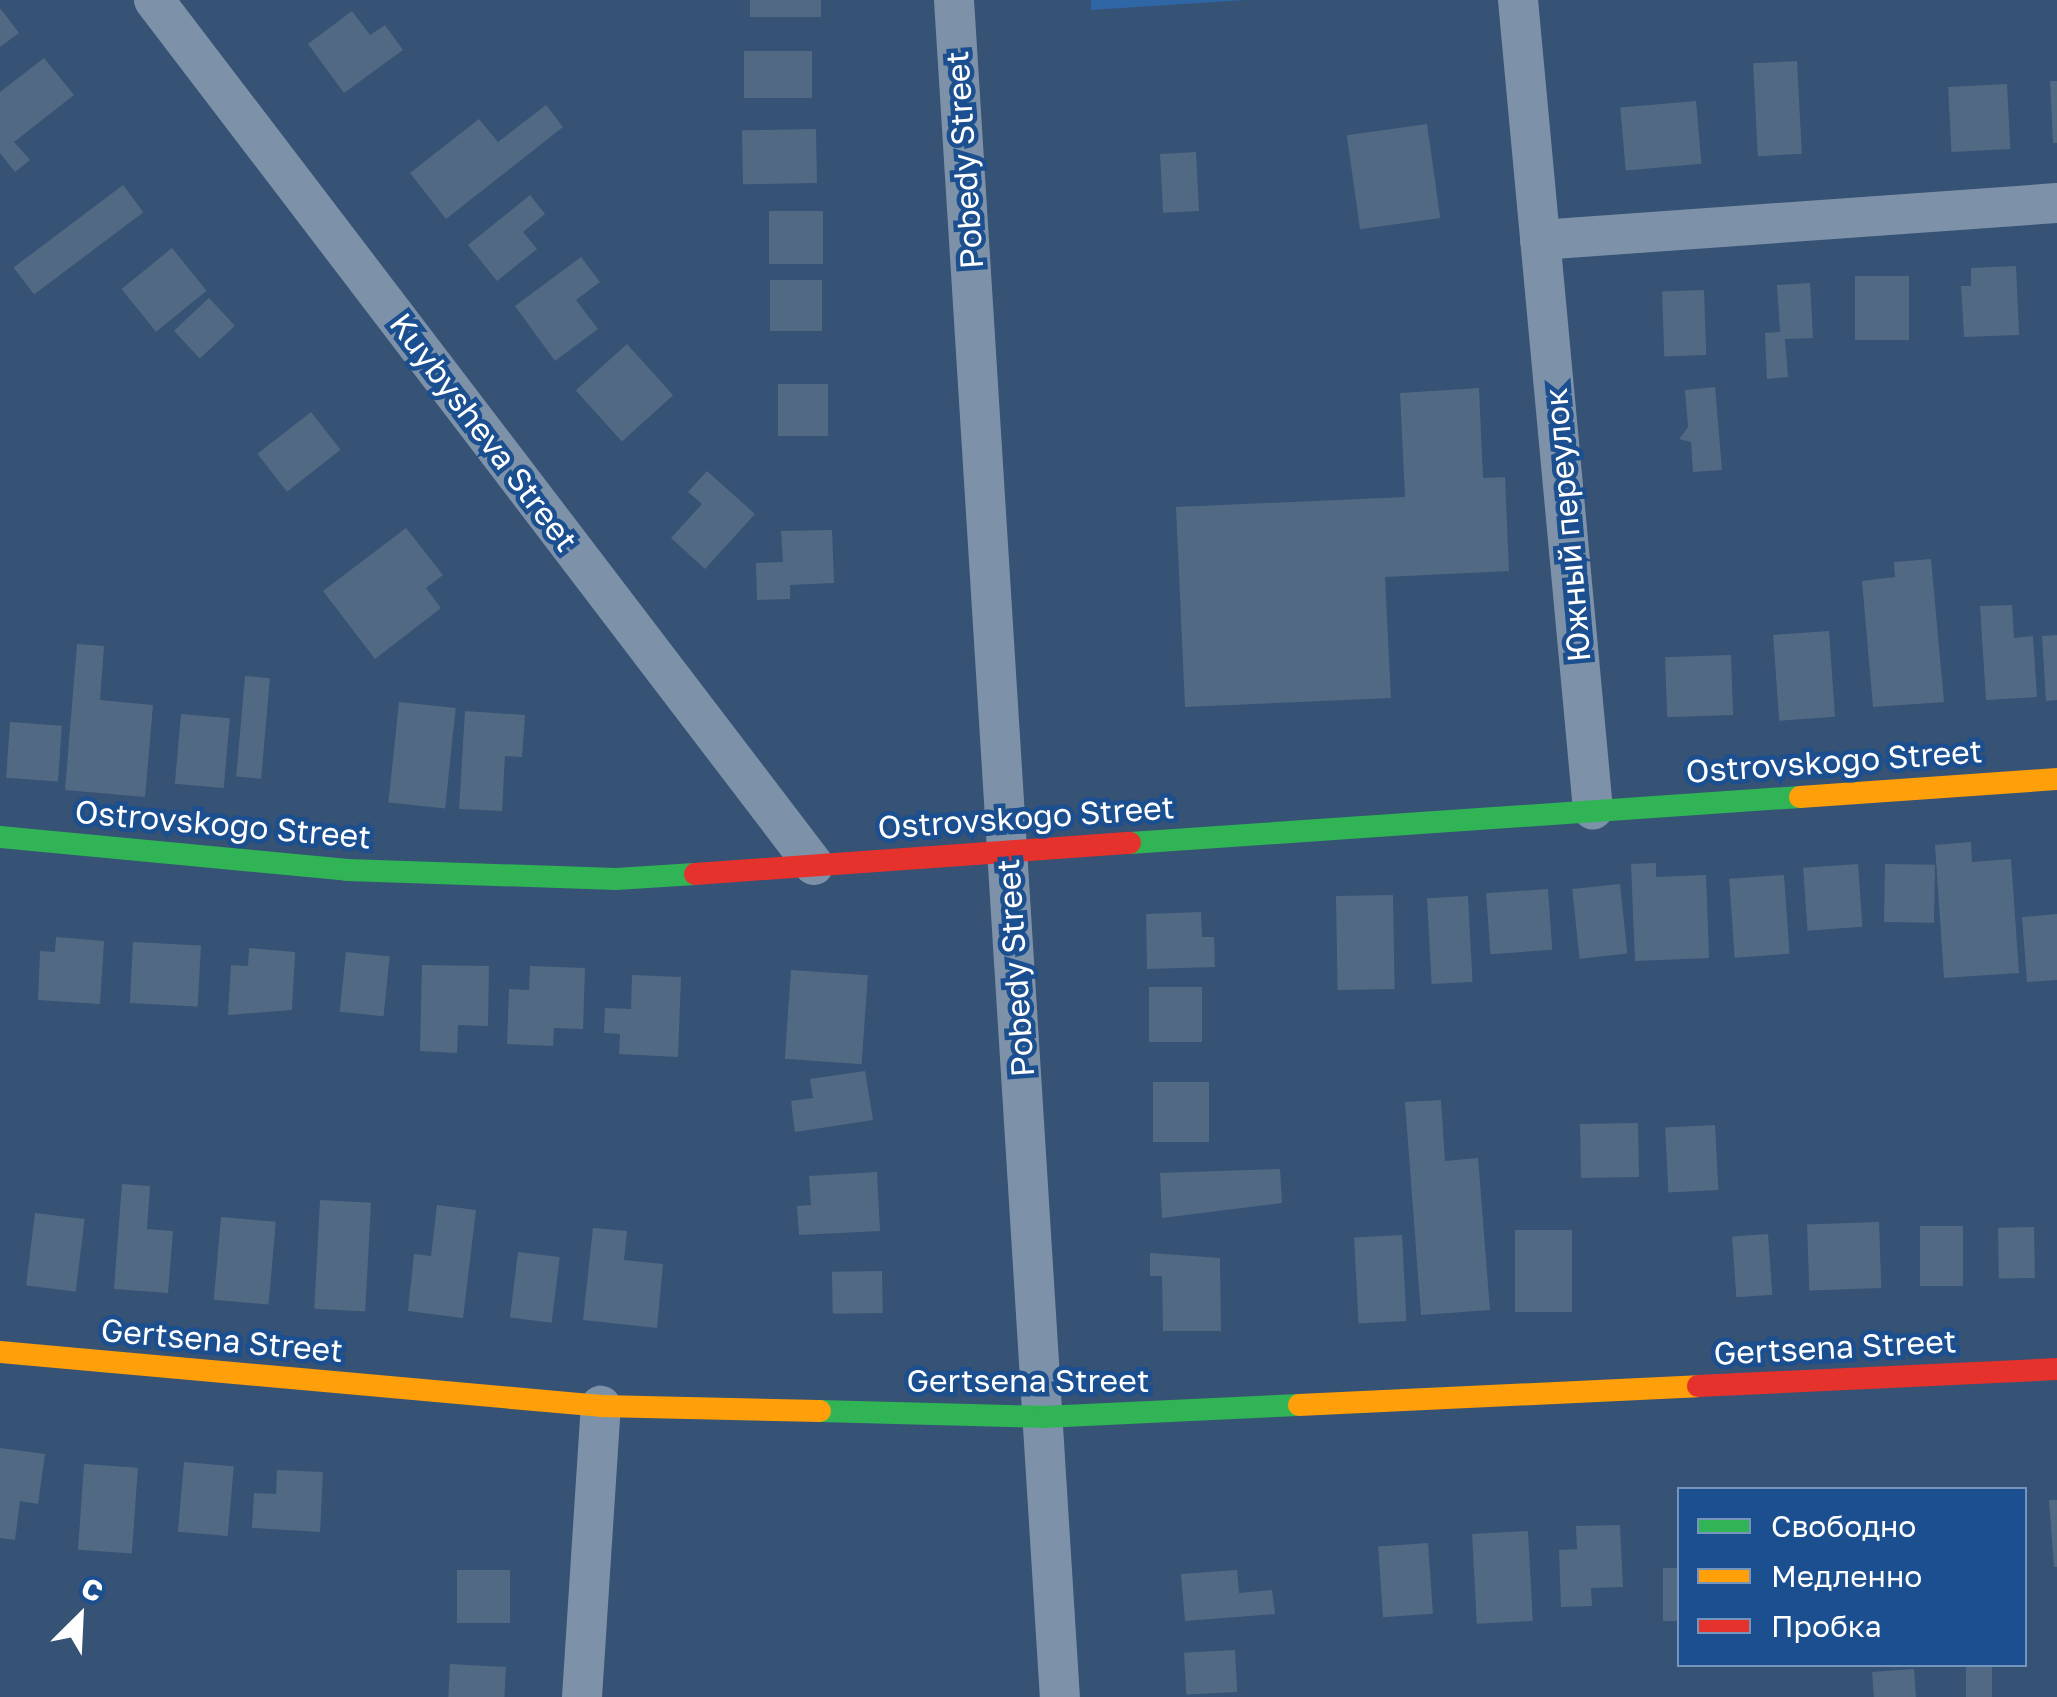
<!DOCTYPE html>
<meta charset="utf-8">
<style>
body{margin:0}
#map{position:relative;width:2057px;height:1697px;overflow:hidden;background:#365274;font-family:"Golos Text",sans-serif}
div>[style]{position:absolute}
.green>*{inset:0;background:#2f66a5}
.building>*{inset:0;background:#526984;transform-origin:0 0}
.street>*{height:40px;margin:-20px;padding:0 20px;transform-origin:20px;border-radius:20px;background:#7d92a8}
.fast>*{height:22px;margin:-11px;padding:0 11px;transform-origin:11px;border-radius:11px;background:#30b455}
.slow>*{height:22px;margin:-11px;padding:0 11px;transform-origin:11px;border-radius:11px;background:#ff9f0a}
.jam>*{height:22px;margin:-11px;padding:0 11px;transform-origin:11px;border-radius:11px;background:#e5322d}
span{translate:-50% -50%;white-space:nowrap;text-align:center;line-height:1.15;-webkit-text-stroke:9px #1b4f8f;paint-order:stroke}
.street-label{font-size:32px;color:#fff}
.legend{position:absolute;left:1677px;top:1487px;width:350px;height:180px;box-sizing:border-box;background:#1b4f8f;border:2px solid #7695bc;margin:0;padding:12px 18px;list-style:none;font-size:30px;color:#fff}
.legend li{display:flex;align-items:center;gap:20px;height:50px}
.legend b{width:50px;border:2px solid #7695bc}
.north{position:absolute;left:30px;top:1567px;width:100px;height:100px;-webkit-text-stroke:8px #1b4f8f;paint-order:stroke;rotate:24deg;font-size:28px;font-weight:700;line-height:40px;text-align:center;color:#fff}
.north::after{content:'';display:block;margin:auto;width:35px;height:45px;background:#fff;clip-path:polygon(50% 0,100% 100%,50% 72%,0 100%)}
</style>
<div id="map">
<div class="green">
<i style="clip-path:polygon(1091px 0,1246px 0,1091px 10px)"></i>
</div>
<div class="building">
<i style="left:750px;top:0;width:71px;height:17px"></i>
<i style="clip-path:polygon(0 8px,19px 33px,0 47px)"></i>
<i style="clip-path:polygon(352px 11px,370px 35px,385px 25px,403px 50px,344px 93px,308px 44px)"></i>
<i style="left:744px;top:51px;width:68px;height:47px"></i>
<i style="clip-path:polygon(44px 58px,74px 95px,14px 142px,30px 160px,15px 172px,0 153px,0 92px)"></i>
<i style="left:1797px;top:61px;width:93px;height:44px;rotate:87deg"></i>
<i style="clip-path:polygon(2050px 81px,2057px 81px,2057px 143px,2053px 143px)"></i>
<i style="left:2007px;top:84px;width:65px;height:59px;rotate:87deg"></i>
<i style="left:1696px;top:101px;width:63px;height:76px;rotate:85deg"></i>
<i style="clip-path:polygon(546px 105px,563px 127px,446px 219px,410px 173px,479px 119px,498px 142px)"></i>
<i style="left:1427px;top:124px;width:95px;height:81px;rotate:82deg"></i>
<i style="left:816px;top:129px;width:54px;height:74px;rotate:89deg"></i>
<i style="left:1196px;top:152px;width:59px;height:36px;rotate:87deg"></i>
<i style="left:123px;top:185px;width:34px;height:137px;rotate:53deg"></i>
<i style="clip-path:polygon(530px 195px,545px 214px,523px 232px,537px 249px,497px 281px,468px 245px)"></i>
<i style="left:823px;top:211px;width:53px;height:54px;rotate:90deg"></i>
<i style="left:172px;top:248px;width:55px;height:65px;rotate:51deg"></i>
<i style="clip-path:polygon(581px 257px,600px 282px,576px 300px,598px 329px,555px 361px,515px 306px)"></i>
<i style="clip-path:polygon(2016px 266px,2019px 335px,1964px 337px,1961px 286px,1971px 286px,1971px 268px)"></i>
<i style="left:1855px;top:276px;width:54px;height:64px"></i>
<i style="left:822px;top:280px;width:51px;height:52px;rotate:90deg"></i>
<i style="clip-path:polygon(1810px 283px,1813px 338px,1785px 339px,1788px 377px,1767px 379px,1765px 333px,1780px 332px,1777px 285px)"></i>
<i style="left:1704px;top:290px;width:65px;height:42px;rotate:88deg"></i>
<i style="left:209px;top:298px;width:38px;height:48px;rotate:47deg"></i>
<i style="left:627px;top:344px;width:69px;height:69px;rotate:48deg"></i>
<i style="left:778px;top:384px;width:50px;height:52px"></i>
<i style="clip-path:polygon(1715px 387px,1722px 470px,1693px 472px,1691px 442px,1679px 439px,1688px 427px,1685px 390px)"></i>
<i style="clip-path:polygon(1479px 388px,1483px 478px,1505px 477px,1509px 571px,1385px 577px,1391px 698px,1185px 707px,1176px 507px,1405px 497px,1400px 393px)"></i>
<i style="left:311px;top:412px;width:48px;height:68px;rotate:52deg"></i>
<i style="clip-path:polygon(707px 471px,755px 514px,705px 569px,671px 538px,702px 504px,688px 492px)"></i>
<i style="clip-path:polygon(406px 528px,443px 575px,426px 588px,441px 608px,375px 659px,323px 591px)"></i>
<i style="clip-path:polygon(832px 530px,834px 583px,790px 585px,790px 599px,757px 600px,756px 563px,783px 562px,781px 531px)"></i>
<i style="clip-path:polygon(1931px 559px,1944px 702px,1873px 707px,1862px 581px,1895px 577px,1894px 562px)"></i>
<i style="clip-path:polygon(2012px 605px,2014px 638px,2033px 636px,2037px 697px,1986px 700px,1980px 606px)"></i>
<i style="left:1829px;top:631px;width:86px;height:56px;rotate:86deg"></i>
<i style="clip-path:polygon(2057px 635px,2057px 700px,2046px 701px,2042px 636px)"></i>
<i style="clip-path:polygon(77px 644px,104px 646px,100px 700px,153px 705px,145px 797px,65px 790px)"></i>
<i style="left:1731px;top:655px;width:60px;height:66px;rotate:88deg"></i>
<i style="left:245px;top:676px;width:25px;height:101px;rotate:5deg"></i>
<i style="left:399px;top:702px;width:57px;height:101px;rotate:6deg"></i>
<i style="clip-path:polygon(465px 711px,525px 715px,522px 757px,505px 756px,502px 811px,459px 809px)"></i>
<i style="left:181px;top:714px;width:49px;height:70px;rotate:5deg"></i>
<i style="left:10px;top:722px;width:52px;height:56px;rotate:4deg"></i>
<i style="clip-path:polygon(1971px 842px,1972px 862px,2011px 859px,2019px 973px,1944px 978px,1935px 845px)"></i>
<i style="clip-path:polygon(1656px 863px,1656px 877px,1706px 875px,1709px 958px,1635px 961px,1631px 864px)"></i>
<i style="left:1858px;top:864px;width:63px;height:55px;rotate:86deg"></i>
<i style="left:1885px;top:864px;width:50px;height:58px;rotate:1deg"></i>
<i style="left:1784px;top:875px;width:79px;height:55px;rotate:86deg"></i>
<i style="left:1620px;top:884px;width:70px;height:48px;rotate:84deg"></i>
<i style="left:1548px;top:889px;width:61px;height:62px;rotate:86deg"></i>
<i style="left:1393px;top:895px;width:94px;height:57px;rotate:89deg"></i>
<i style="left:1468px;top:896px;width:86px;height:41px;rotate:87deg"></i>
<i style="clip-path:polygon(1201px 912px,1202px 937px,1214px 937px,1215px 967px,1147px 969px,1146px 914px)"></i>
<i style="clip-path:polygon(2057px 914px,2057px 980px,2027px 982px,2022px 917px)"></i>
<i style="clip-path:polygon(56px 937px,104px 941px,100px 1004px,38px 1000px,40px 951px,55px 952px)"></i>
<i style="left:133px;top:942px;width:68px;height:61px;rotate:3deg"></i>
<i style="clip-path:polygon(249px 948px,295px 952px,292px 1010px,228px 1015px,231px 965px,248px 966px)"></i>
<i style="left:346px;top:952px;width:44px;height:60px;rotate:6deg"></i>
<i style="clip-path:polygon(422px 965px,489px 966px,488px 1026px,458px 1025px,457px 1053px,420px 1051px)"></i>
<i style="clip-path:polygon(530px 966px,585px 968px,583px 1029px,554px 1028px,553px 1046px,507px 1044px,509px 989px,529px 990px)"></i>
<i style="left:791px;top:970px;width:77px;height:89px;rotate:4deg"></i>
<i style="clip-path:polygon(632px 975px,681px 977px,678px 1057px,619px 1054px,620px 1034px,604px 1033px,605px 1008px,631px 1009px)"></i>
<i style="left:1149px;top:987px;width:53px;height:55px"></i>
<i style="clip-path:polygon(865px 1071px,873px 1120px,795px 1132px,791px 1101px,813px 1098px,810px 1079px)"></i>
<i style="left:1153px;top:1082px;width:56px;height:60px"></i>
<i style="clip-path:polygon(1441px 1100px,1445px 1161px,1478px 1158px,1490px 1310px,1421px 1315px,1405px 1102px)"></i>
<i style="left:1638px;top:1123px;width:54px;height:58px;rotate:89deg"></i>
<i style="left:1715px;top:1125px;width:65px;height:50px;rotate:87deg"></i>
<i style="clip-path:polygon(1280px 1169px,1282px 1203px,1162px 1218px,1160px 1173px)"></i>
<i style="clip-path:polygon(877px 1172px,880px 1231px,799px 1235px,797px 1206px,811px 1205px,809px 1176px)"></i>
<i style="clip-path:polygon(122px 1184px,150px 1186px,147px 1229px,173px 1231px,168px 1293px,114px 1289px)"></i>
<i style="left:320px;top:1200px;width:51px;height:109px;rotate:3deg"></i>
<i style="clip-path:polygon(437px 1205px,476px 1210px,463px 1318px,408px 1311px,414px 1254px,431px 1256px)"></i>
<i style="left:35px;top:1213px;width:50px;height:73px;rotate:7deg"></i>
<i style="left:221px;top:1217px;width:55px;height:83px;rotate:5deg"></i>
<i style="left:1879px;top:1222px;width:66px;height:72px;rotate:88deg"></i>
<i style="left:1920px;top:1226px;width:43px;height:60px"></i>
<i style="left:2034px;top:1227px;width:51px;height:36px;rotate:89deg"></i>
<i style="clip-path:polygon(593px 1228px,627px 1231px,624px 1260px,663px 1264px,657px 1328px,583px 1320px)"></i>
<i style="left:1515px;top:1230px;width:57px;height:82px"></i>
<i style="left:1768px;top:1234px;width:61px;height:36px;rotate:86deg"></i>
<i style="left:1402px;top:1235px;width:86px;height:48px;rotate:87deg"></i>
<i style="left:518px;top:1252px;width:42px;height:66px;rotate:7deg"></i>
<i style="clip-path:polygon(1150px 1253px,1220px 1258px,1221px 1331px,1163px 1331px,1162px 1276px,1150px 1276px)"></i>
<i style="left:882px;top:1271px;width:42px;height:50px;rotate:89deg"></i>
<i style="clip-path:polygon(0 1448px,45px 1454px,38px 1504px,20px 1501px,15px 1540px,0 1538px)"></i>
<i style="left:184px;top:1462px;width:50px;height:70px;rotate:5deg"></i>
<i style="left:84px;top:1464px;width:54px;height:86px;rotate:4deg"></i>
<i style="clip-path:polygon(277px 1470px,323px 1472px,320px 1532px,252px 1528px,254px 1493px,276px 1494px)"></i>
<i style="clip-path:polygon(2049px 1500px,2057px 1500px,2057px 1567px,2054px 1567px)"></i>
<i style="clip-path:polygon(1620px 1525px,1623px 1587px,1591px 1588px,1592px 1606px,1561px 1607px,1559px 1550px,1577px 1549px,1576px 1526px)"></i>
<i style="left:1528px;top:1531px;width:90px;height:56px;rotate:87deg"></i>
<i style="left:1428px;top:1543px;width:71px;height:50px;rotate:86deg"></i>
<i style="left:1663px;top:1568px;width:17px;height:53px"></i>
<i style="left:457px;top:1570px;width:53px;height:53px"></i>
<i style="clip-path:polygon(1237px 1570px,1239px 1593px,1272px 1590px,1275px 1614px,1185px 1621px,1181px 1574px)"></i>
<i style="left:1235px;top:1650px;width:42px;height:51px;rotate:87deg"></i>
<i style="left:450px;top:1664px;width:56px;height:33px;rotate:3deg"></i>
<i style="left:1966px;top:1664px;width:26px;height:33px"></i>
<i style="left:1914px;top:1669px;width:28px;height:42px;rotate:86deg"></i>
</div>
<div class="street">
<i style="left:154px;top:0;width:1088px;rotate:52.66deg"></i>
<i style="left:954px;top:0;width:1700px;rotate:86.43deg"></i>
<i style="left:1518px;top:0;width:813px;rotate:84.71deg"></i>
<i style="left:1540px;top:240px;width:518px;rotate:-4.09deg"></i>
<i style="left:582px;top:1697px;width:292px;rotate:-86.3deg"></i>
</div>
<div class="fast">
<i style="left:0;top:837px;width:349px;rotate:5.4deg"></i>
<i style="left:347px;top:870px;width:269px;rotate:1.9deg"></i>
<i style="left:616px;top:879px;width:79px;rotate:-3.6deg"></i>
<i style="left:1130px;top:843px;width:672px;rotate:-3.93deg"></i>
<i style="left:820px;top:1411px;width:223px;rotate:1.5deg"></i>
<i style="left:1043px;top:1417px;width:256px;rotate:-2.7deg"></i>
</div>
<div class="slow">
<i style="left:1800px;top:797px;width:258px;rotate:-4deg"></i>
<i style="left:0;top:1352px;width:603px;rotate:5.13deg"></i>
<i style="left:601px;top:1406px;width:219px;rotate:1.3deg"></i>
<i style="left:1299px;top:1405px;width:399px;rotate:-2.7deg"></i>
</div>
<div class="jam">
<i style="left:695px;top:874px;width:436px;rotate:-4.1deg"></i>
<i style="left:1698px;top:1386px;width:359px;rotate:-2.7deg"></i>
</div>
<div class="street-label">
<span style="left:964px;top:160px;rotate:-94deg">Pobedy Street</span>
<span style="left:484px;top:432px;rotate:53deg">Kuybysheva Street</span>
<span style="left:1567px;top:525px;rotate:-95deg">Южный переулок</span>
<span style="left:1834px;top:761px;rotate:-4deg">Ostrovskogo Street</span>
<span style="left:1026px;top:817px;rotate:-4deg">Ostrovskogo Street</span>
<span style="left:223px;top:824px;rotate:5deg">Ostrovskogo Street</span>
<span style="left:1015px;top:968px;rotate:-94deg">Pobedy Street</span>
<span style="left:222px;top:1340px;rotate:5deg">Gertsena Street</span>
<span style="left:1835px;top:1347px;rotate:-3deg">Gertsena Street</span>
<span style="left:1028px;top:1380px">Gertsena Street</span>
</div>
<ul class="legend">
<li><b style="height:12px;background:#30b455"></b>Свободно</li>
<li><b style="height:12px;background:#ff9f0a"></b>Медленно</li>
<li><b style="height:12px;background:#e5322d"></b>Пробка</li>
</ul>
<div class="north">С</div>
</div>
